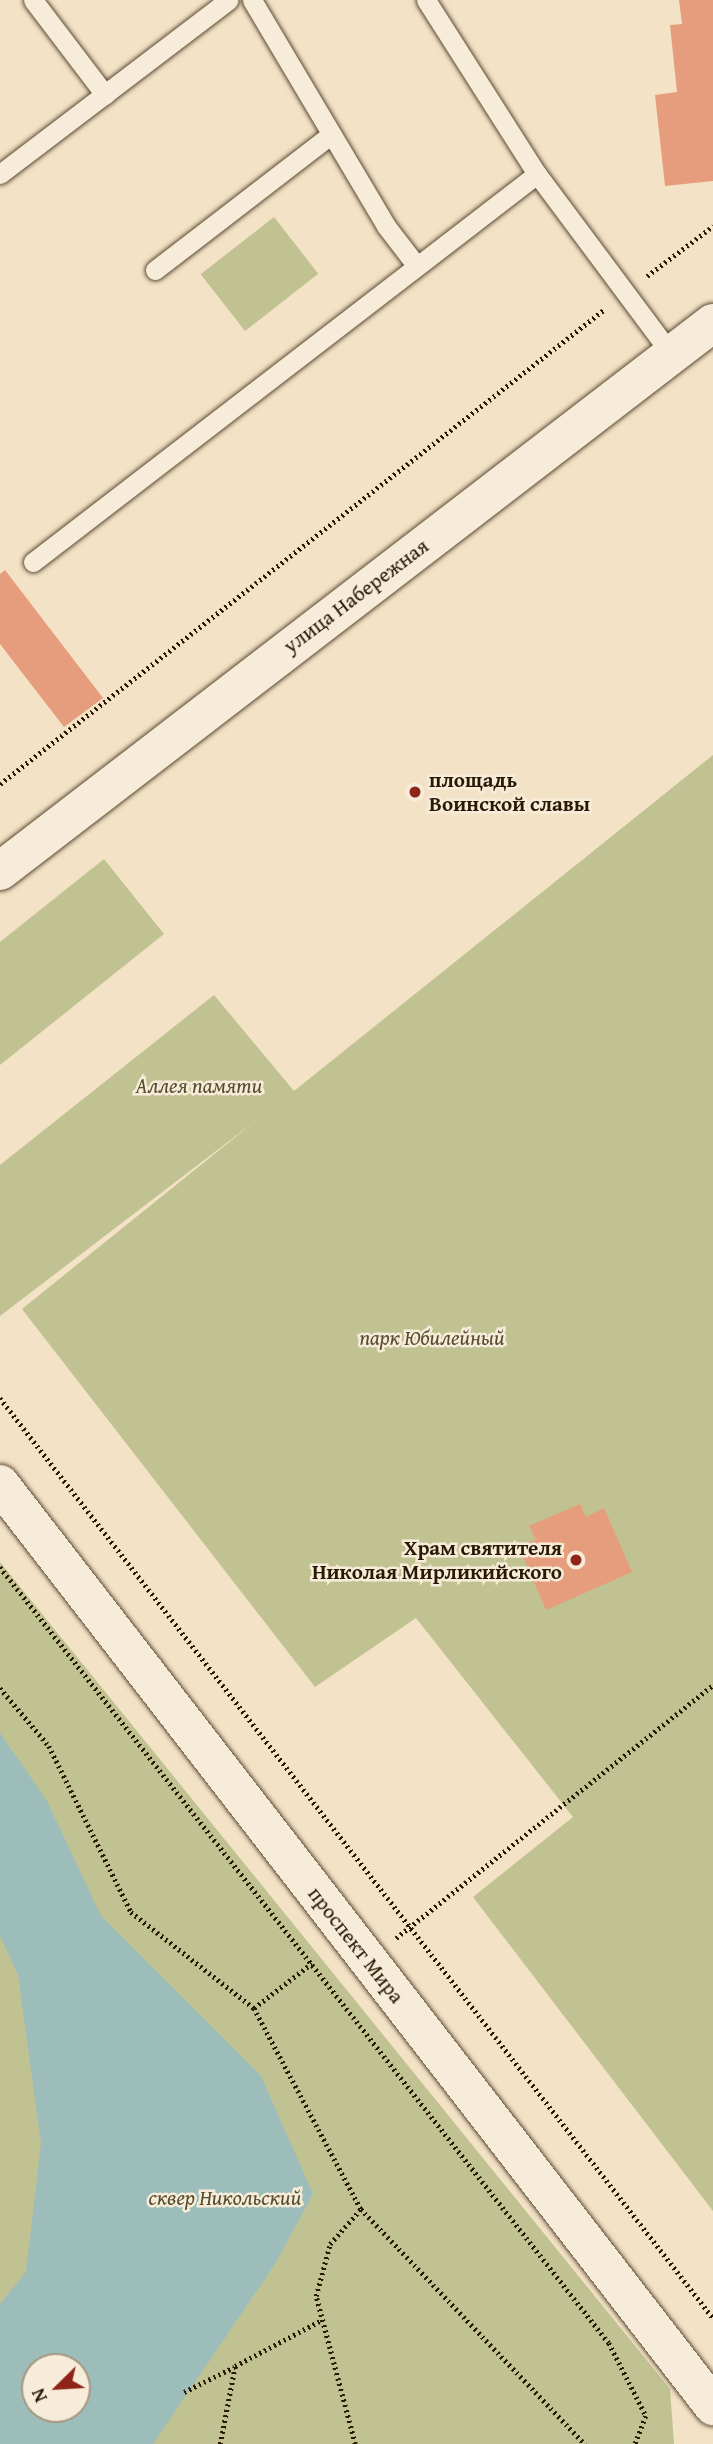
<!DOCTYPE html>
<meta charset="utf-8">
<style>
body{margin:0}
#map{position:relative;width:713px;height:2444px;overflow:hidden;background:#f3e2c5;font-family:"Gentium Book Plus",serif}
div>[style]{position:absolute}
.green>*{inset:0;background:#c0c291;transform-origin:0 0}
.water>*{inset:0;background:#9dbdba}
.building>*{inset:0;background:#e69d7d}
.path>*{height:4.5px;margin-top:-2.25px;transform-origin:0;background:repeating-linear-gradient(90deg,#291903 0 2px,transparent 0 5.5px)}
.roads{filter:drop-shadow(0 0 2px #5c4b34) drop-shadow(0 0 2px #5c4b34)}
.service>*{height:19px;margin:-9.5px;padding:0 9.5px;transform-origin:9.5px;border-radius:9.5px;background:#f7ecd9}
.minor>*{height:38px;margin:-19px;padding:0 19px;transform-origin:19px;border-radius:19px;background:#f7ecd9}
.secondary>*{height:38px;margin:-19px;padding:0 19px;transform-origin:19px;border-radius:19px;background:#f7ecd9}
.dots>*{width:19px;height:19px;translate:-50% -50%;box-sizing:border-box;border:4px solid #f7ecd9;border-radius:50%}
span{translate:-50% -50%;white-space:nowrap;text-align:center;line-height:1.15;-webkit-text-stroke:5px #f7ecd9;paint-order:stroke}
.street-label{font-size:21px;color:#291903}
.poi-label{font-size:21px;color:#291903;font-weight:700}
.left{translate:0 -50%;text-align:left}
.right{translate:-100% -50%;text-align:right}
.park-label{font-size:21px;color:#564c2e;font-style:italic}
.north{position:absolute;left:21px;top:2353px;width:70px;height:70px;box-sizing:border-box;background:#f7ecd9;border:2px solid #a59883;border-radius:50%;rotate:246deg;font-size:19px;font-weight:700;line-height:28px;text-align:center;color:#291903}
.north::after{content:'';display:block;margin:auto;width:24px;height:32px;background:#8f2418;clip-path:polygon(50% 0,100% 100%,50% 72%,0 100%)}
</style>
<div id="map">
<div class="green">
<i style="left:274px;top:217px;width:72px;height:93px;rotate:52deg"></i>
<i style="clip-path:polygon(713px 755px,713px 2211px,473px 1897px,573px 1817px,416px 1618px,315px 1687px,22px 1309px,258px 1119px,0 1316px,0 1165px,214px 995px,294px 1091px)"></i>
<i style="clip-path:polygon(104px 859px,164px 934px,0 1065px,0 942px)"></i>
<i style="clip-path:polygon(evenodd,0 1562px,670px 2389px,674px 2444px,0 2444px,0 1562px,35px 2367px,77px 2367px,77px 2409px,35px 2409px,35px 2367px)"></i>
</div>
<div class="water">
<i style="clip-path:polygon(evenodd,0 1733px,47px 1801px,101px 1916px,261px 2076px,313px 2194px,275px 2264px,153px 2444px,0 2444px,0 2304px,26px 2272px,41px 2143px,18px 1975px,0 1936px,0 1733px,35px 2367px,77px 2367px,77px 2409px,35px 2409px,35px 2367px)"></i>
</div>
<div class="building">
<i style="clip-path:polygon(679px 0,713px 0,713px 181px,665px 186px,655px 95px,677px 92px,670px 25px,682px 24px)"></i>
<i style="clip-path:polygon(5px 570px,103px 698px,64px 727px,0 644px,0 574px)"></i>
<i style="clip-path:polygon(580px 1504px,586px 1517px,604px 1508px,632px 1572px,546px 1610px,519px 1547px,536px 1540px,529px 1526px)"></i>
</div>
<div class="path">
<i style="left:647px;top:276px;width:83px;rotate:-37.1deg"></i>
<i style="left:0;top:784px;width:769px;rotate:-38.14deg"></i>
<i style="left:0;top:1398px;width:1164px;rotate:52.22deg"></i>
<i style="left:0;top:1567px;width:986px;rotate:51.88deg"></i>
<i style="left:609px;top:2343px;width:82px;rotate:63.1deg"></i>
<i style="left:646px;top:2416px;width:30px;rotate:111deg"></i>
<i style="left:0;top:1688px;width:76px;rotate:49.8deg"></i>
<i style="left:49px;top:1746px;width:185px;rotate:63.7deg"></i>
<i style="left:131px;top:1912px;width:156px;rotate:38deg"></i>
<i style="left:254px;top:2008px;width:228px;rotate:62deg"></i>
<i style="left:361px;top:2209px;width:325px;rotate:46.4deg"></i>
<i style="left:396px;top:1938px;width:406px;rotate:-38.6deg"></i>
<i style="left:254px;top:2008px;width:73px;rotate:-37.8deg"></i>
<i style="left:184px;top:2392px;width:56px;rotate:-26.6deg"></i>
<i style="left:220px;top:2444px;width:79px;rotate:-79.1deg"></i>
<i style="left:235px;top:2366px;width:96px;rotate:-27.9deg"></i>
<i style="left:355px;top:2444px;width:153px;rotate:-104.8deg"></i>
<i style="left:316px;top:2296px;width:54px;rotate:-74.9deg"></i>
<i style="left:330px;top:2244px;width:47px;rotate:-48.5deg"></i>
</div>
<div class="roads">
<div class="service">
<i style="left:33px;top:0;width:119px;rotate:52.8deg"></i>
<i style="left:252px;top:0;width:263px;rotate:59.3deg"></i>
<i style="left:386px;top:226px;width:49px;rotate:52.4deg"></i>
<i style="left:426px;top:0;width:206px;rotate:57.5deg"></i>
<i style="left:537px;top:174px;width:226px;rotate:53.3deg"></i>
<i style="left:0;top:174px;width:287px;rotate:-37.3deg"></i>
<i style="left:155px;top:270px;width:221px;rotate:-37.6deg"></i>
<i style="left:33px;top:562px;width:636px;rotate:-37.59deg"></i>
</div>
<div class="minor">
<i style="left:0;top:871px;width:899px;rotate:-37.55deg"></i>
</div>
<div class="secondary">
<i style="left:0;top:1484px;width:1166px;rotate:52.28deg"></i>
</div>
</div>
<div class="dots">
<i style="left:415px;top:792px;background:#8f2418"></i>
<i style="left:576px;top:1560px;background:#8f2418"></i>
</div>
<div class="street-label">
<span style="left:356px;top:596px;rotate:-37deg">улица Набережная</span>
<span style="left:356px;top:1945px;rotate:52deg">проспект Мира</span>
</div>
<div class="poi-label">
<span class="left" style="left:429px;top:792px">площадь<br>Воинской славы</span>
<span class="right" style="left:562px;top:1560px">Храм святителя<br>Николая Мирликийского</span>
</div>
<div class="park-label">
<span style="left:199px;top:1086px">Аллея памяти</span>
<span style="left:432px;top:1338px">парк Юбилейный</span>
<span style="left:225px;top:2198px">сквер Никольский</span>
</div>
<div class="north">N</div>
</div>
